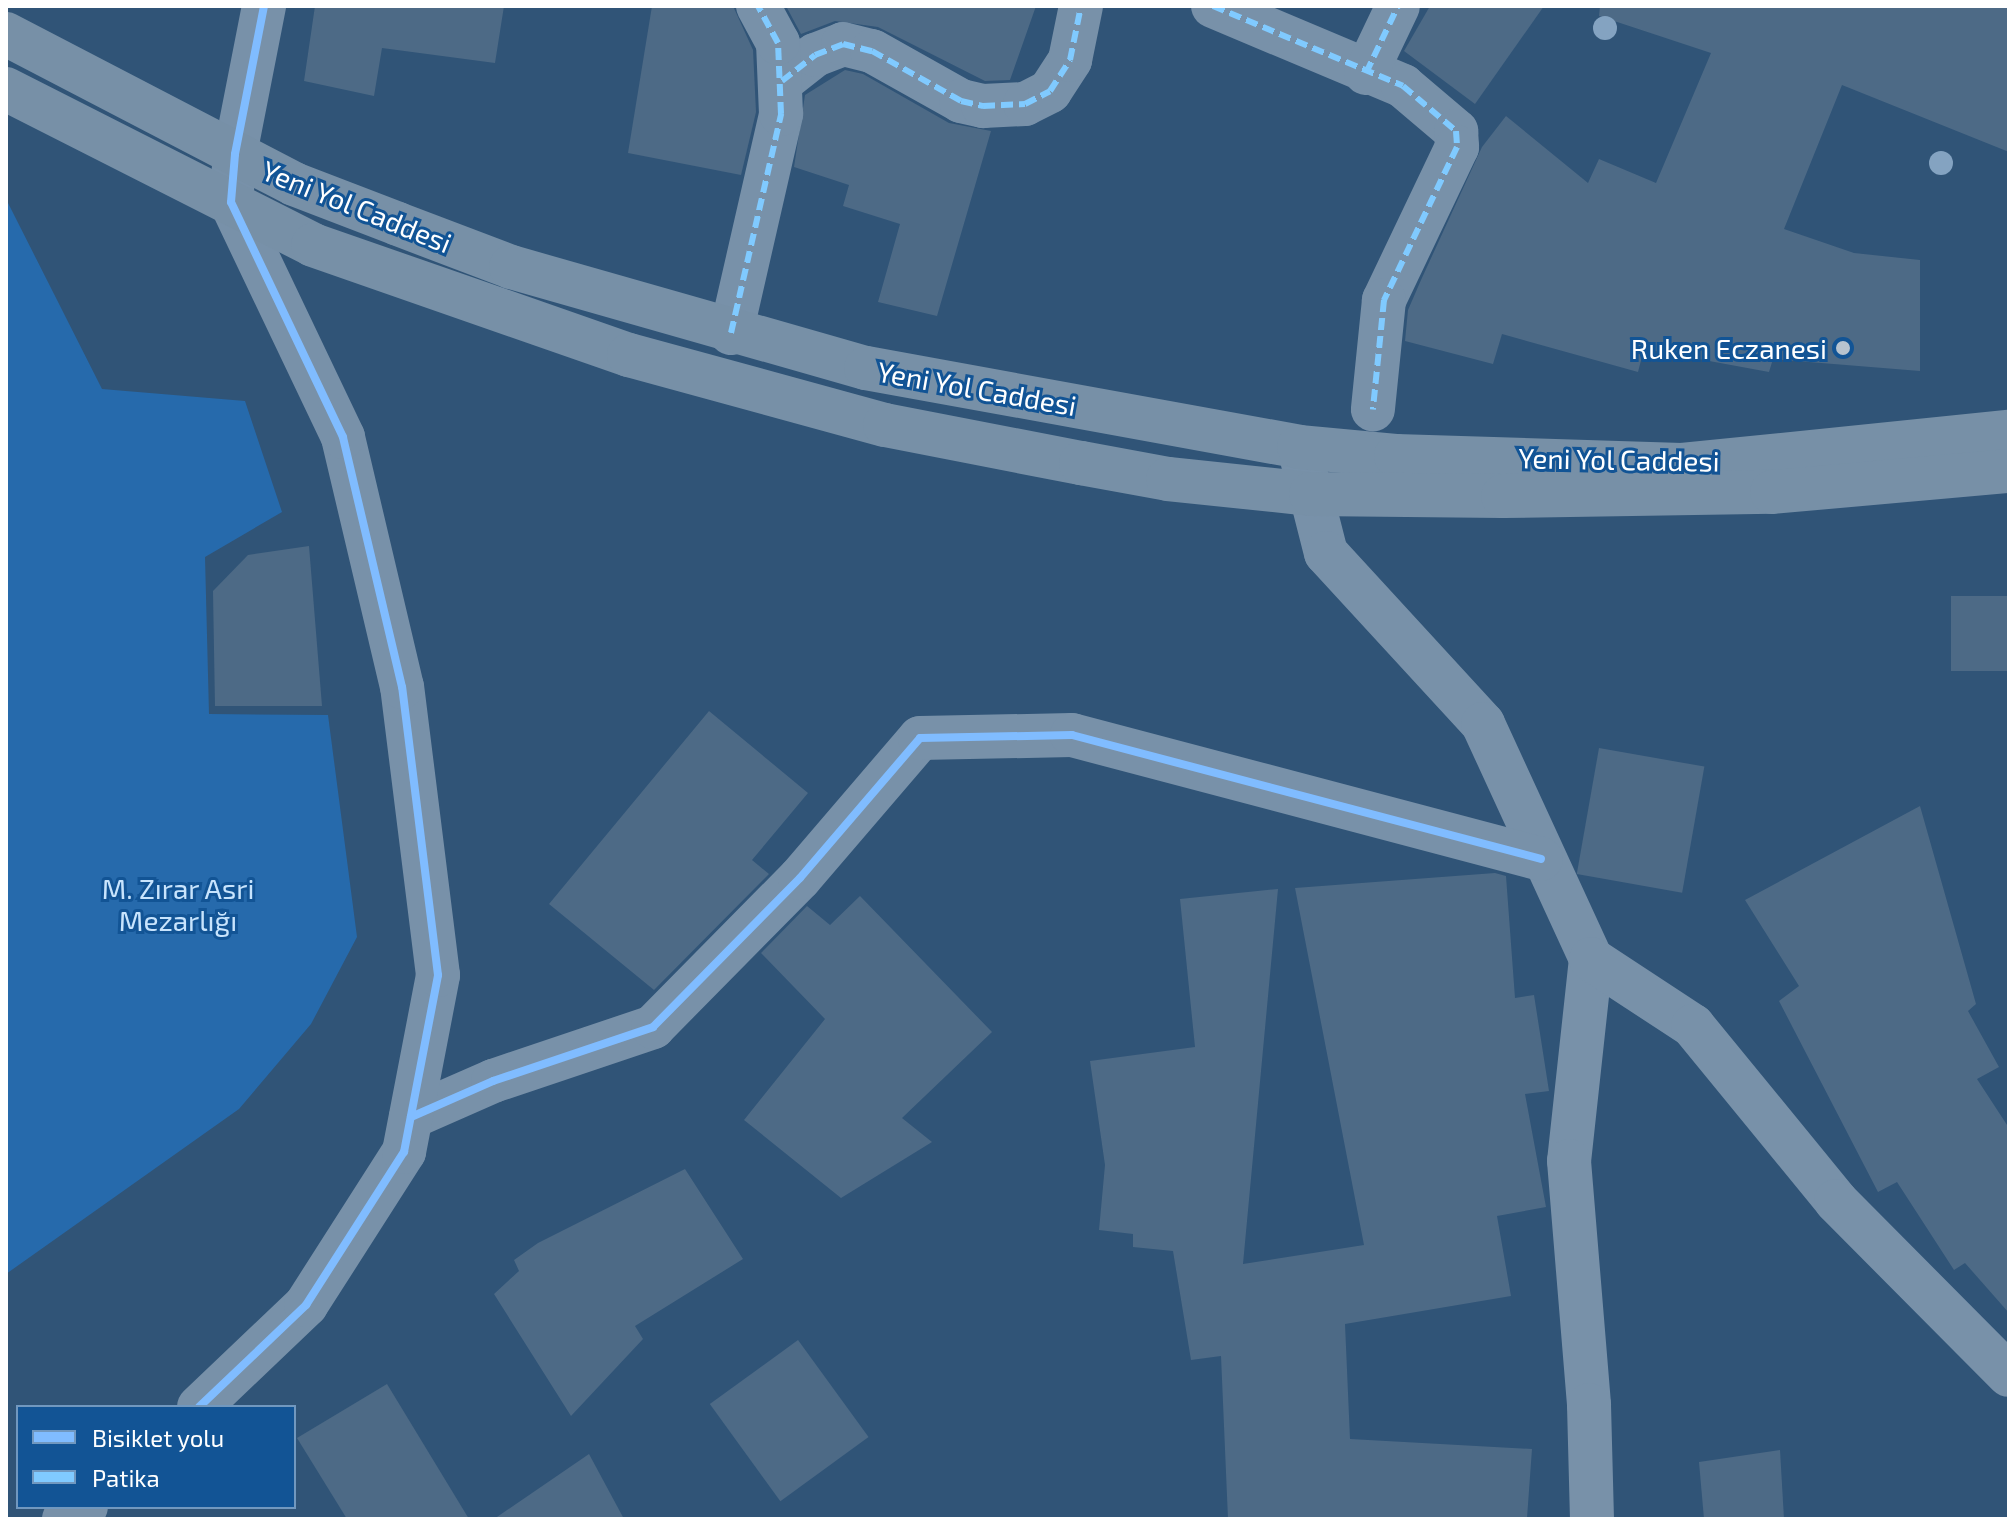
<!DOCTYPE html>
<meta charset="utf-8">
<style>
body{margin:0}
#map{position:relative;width:2015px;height:1525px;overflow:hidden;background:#305477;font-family:"Exo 2",sans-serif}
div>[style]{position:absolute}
.green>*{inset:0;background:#266aac}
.building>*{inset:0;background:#4d6a86;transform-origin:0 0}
.minor>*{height:44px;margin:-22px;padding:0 22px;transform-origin:22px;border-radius:22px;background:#7891a9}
.major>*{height:44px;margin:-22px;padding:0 22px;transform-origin:22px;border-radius:22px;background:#7790a7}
.quiet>*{height:6px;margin-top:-3px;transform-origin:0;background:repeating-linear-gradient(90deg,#80caff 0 12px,transparent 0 18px)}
.cycleway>*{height:8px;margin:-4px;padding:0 4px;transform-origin:4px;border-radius:4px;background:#80bcff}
.trees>*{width:24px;height:24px;margin:-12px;border-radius:50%;background:#84a3c1}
.dots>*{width:22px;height:22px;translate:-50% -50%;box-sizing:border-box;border:4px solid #125495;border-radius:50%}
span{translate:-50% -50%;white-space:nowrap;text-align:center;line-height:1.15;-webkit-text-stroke:6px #125495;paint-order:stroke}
.street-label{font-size:28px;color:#fff}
.poi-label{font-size:28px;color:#fff}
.right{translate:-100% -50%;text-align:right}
.park-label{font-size:28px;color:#c8e4fd}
.frame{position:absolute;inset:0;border:8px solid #fff;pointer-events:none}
.legend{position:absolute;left:16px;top:1405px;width:280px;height:104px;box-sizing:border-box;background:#125495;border:2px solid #7198bf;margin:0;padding:10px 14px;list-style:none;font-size:24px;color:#fff}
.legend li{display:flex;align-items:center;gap:16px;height:40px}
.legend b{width:40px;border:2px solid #7198bf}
</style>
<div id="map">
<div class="green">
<i style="clip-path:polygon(6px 199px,102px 389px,245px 401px,282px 512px,205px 557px,209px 714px,328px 715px,357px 937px,311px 1024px,239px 1109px,6px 1274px)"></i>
</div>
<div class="building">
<i style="clip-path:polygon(315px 6px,504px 6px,495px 63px,382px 48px,374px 96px,304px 81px)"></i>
<i style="clip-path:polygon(652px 6px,733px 6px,753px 50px,756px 112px,741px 175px,628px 153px)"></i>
<i style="clip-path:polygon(786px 6px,1036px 6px,1010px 80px,985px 81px,878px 27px,835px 21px,801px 34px)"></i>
<i style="clip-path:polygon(1430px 6px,1544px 6px,1475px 104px,1404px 51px)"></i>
<i style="clip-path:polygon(1600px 6px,2009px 6px,2009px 152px,1842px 85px,1784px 229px,1854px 253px,1920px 260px,1920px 371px,1773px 359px,1769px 372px,1644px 349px,1638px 372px,1502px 334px,1493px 364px,1405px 341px,1408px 310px,1421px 280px,1482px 147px,1506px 116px,1588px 183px,1599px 159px,1656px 183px,1711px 53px,1599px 16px)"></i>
<i style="clip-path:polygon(845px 70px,863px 74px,949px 123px,991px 131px,937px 316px,878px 302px,900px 224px,843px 206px,849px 185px,794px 167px,805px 95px)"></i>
<i style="clip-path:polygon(309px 546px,322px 706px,215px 706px,213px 591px,248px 555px)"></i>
<i style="left:1951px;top:596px;width:58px;height:75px"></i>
<i style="clip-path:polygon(709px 711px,808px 793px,752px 860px,769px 874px,654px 990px,549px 904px)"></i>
<i style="left:1599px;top:748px;width:107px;height:128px;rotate:10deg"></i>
<i style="clip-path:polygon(1920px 806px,1976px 1004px,1968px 1011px,1999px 1067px,1977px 1079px,2009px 1128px,2009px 1313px,1965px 1263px,1954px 1270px,1897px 1182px,1878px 1192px,1779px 1001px,1799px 986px,1745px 900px)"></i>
<i style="clip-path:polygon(1495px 873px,1506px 876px,1515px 998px,1534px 995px,1549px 1091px,1525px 1094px,1546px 1207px,1497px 1216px,1511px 1296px,1345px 1324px,1350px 1439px,1532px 1449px,1527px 1518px,1228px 1519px,1221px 1356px,1191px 1360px,1173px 1251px,1133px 1247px,1133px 1234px,1099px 1230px,1105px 1165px,1090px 1061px,1195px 1047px,1180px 899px,1278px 889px,1243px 1264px,1364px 1245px,1295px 888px)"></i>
<i style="clip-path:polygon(860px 896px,992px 1032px,902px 1118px,932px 1142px,841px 1198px,744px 1120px,825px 1019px,761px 953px,807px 906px,830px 925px)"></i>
<i style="clip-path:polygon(685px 1169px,743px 1259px,635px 1326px,643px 1339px,571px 1416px,494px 1294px,519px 1271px,514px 1260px,538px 1243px)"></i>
<i style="left:798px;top:1340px;width:120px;height:109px;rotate:54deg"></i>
<i style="clip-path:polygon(387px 1384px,469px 1519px,347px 1519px,297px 1438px)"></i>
<i style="clip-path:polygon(1780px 1450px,1784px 1519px,1704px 1519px,1699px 1462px)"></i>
<i style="clip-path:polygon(589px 1454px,624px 1519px,494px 1519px)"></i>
</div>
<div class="minor">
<i style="left:1213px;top:6px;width:206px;rotate:22.8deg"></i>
<i style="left:1403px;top:86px;width:70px;rotate:40.3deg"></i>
<i style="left:1456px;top:131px;width:16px;rotate:86deg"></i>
<i style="left:1457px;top:147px;width:170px;rotate:115.5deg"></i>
<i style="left:1384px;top:300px;width:110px;rotate:95.8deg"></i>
<i style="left:1366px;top:73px;width:74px;rotate:-64.5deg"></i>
<i style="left:782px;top:81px;width:42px;rotate:-38.2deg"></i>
<i style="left:815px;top:55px;width:30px;rotate:-21deg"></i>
<i style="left:843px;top:44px;width:30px;rotate:14deg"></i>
<i style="left:872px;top:51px;width:102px;rotate:29.3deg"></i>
<i style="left:961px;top:101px;width:23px;rotate:13deg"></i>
<i style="left:983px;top:106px;width:42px;rotate:-2.7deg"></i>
<i style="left:1025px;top:104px;width:28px;rotate:-27deg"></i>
<i style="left:1050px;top:91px;width:37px;rotate:-57deg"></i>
<i style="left:1070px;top:60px;width:55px;rotate:-78.5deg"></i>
<i style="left:731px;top:333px;width:225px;rotate:-77.1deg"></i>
<i style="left:781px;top:114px;width:71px;rotate:-92.4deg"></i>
<i style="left:778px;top:43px;width:42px;rotate:-118.4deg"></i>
<i style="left:1302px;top:459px;width:97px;rotate:75.7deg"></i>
<i style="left:1326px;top:553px;width:232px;rotate:47.4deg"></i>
<i style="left:1483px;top:724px;width:259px;rotate:65.3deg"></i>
<i style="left:1591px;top:959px;width:203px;rotate:96.2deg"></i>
<i style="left:1569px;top:1161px;width:245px;rotate:85.3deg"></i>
<i style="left:1589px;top:1405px;width:114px;rotate:88.5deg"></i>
<i style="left:1591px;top:959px;width:122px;rotate:33.3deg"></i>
<i style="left:1693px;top:1026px;width:226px;rotate:50.7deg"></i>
<i style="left:1836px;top:1201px;width:245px;rotate:45.2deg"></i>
<i style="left:411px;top:1117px;width:90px;rotate:-23.7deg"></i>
<i style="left:493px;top:1081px;width:169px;rotate:-18.6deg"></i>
<i style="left:653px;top:1027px;width:209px;rotate:-45.4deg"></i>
<i style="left:800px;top:878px;width:184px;rotate:-49.4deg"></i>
<i style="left:920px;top:738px;width:152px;rotate:-1.1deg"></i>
<i style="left:1072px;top:735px;width:485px;rotate:14.8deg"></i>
<i style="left:199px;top:1407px;width:148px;rotate:-43.6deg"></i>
<i style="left:306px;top:1305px;width:182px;rotate:-57.4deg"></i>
<i style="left:404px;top:1152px;width:180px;rotate:-79.1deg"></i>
<i style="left:438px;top:975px;width:290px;rotate:-97.1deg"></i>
<i style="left:402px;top:687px;width:257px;rotate:-103.3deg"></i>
<i style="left:343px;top:437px;width:260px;rotate:-115.5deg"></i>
<i style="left:231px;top:202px;width:48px;rotate:-85.2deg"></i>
<i style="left:235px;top:154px;width:151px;rotate:-78.9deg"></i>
<i style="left:64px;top:1519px;width:25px;rotate:-29deg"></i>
</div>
<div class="major">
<i style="left:6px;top:34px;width:325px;rotate:27.5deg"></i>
<i style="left:294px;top:184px;width:111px;rotate:21deg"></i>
<i style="left:398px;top:224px;width:121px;rotate:20.8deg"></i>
<i style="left:511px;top:267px;width:369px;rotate:15.9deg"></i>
<i style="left:866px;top:368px;width:440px;rotate:10.3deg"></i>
<i style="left:1299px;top:447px;width:97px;rotate:5.3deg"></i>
<i style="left:1396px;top:456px;width:286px;rotate:1.8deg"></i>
<i style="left:1682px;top:465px;width:329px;rotate:-5.8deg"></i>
<i style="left:6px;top:89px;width:344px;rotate:26.9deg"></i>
<i style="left:313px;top:245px;width:335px;rotate:19.2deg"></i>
<i style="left:629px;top:355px;width:265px;rotate:15.3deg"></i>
<i style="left:885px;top:425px;width:200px;rotate:11deg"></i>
<i style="left:1081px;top:463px;width:88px;rotate:10.4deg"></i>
<i style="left:1168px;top:479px;width:144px;rotate:6deg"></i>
<i style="left:1311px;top:494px;width:192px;rotate:0.6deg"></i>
<i style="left:1503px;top:496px;width:269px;rotate:-0.9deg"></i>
<i style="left:1772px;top:492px;width:238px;rotate:-5.1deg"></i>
</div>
<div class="quiet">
<i style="left:1213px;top:6px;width:206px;rotate:22.8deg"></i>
<i style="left:1403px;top:86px;width:70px;rotate:40.3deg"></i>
<i style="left:1456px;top:131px;width:16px;rotate:86deg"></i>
<i style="left:1457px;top:147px;width:170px;rotate:115.5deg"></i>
<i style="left:1384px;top:300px;width:110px;rotate:95.8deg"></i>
<i style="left:1366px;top:73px;width:74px;rotate:-64.5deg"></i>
<i style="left:782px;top:81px;width:42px;rotate:-38.2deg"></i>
<i style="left:815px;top:55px;width:30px;rotate:-21deg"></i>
<i style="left:843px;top:44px;width:30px;rotate:14deg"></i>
<i style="left:872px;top:51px;width:102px;rotate:29.3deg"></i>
<i style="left:961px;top:101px;width:23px;rotate:13deg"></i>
<i style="left:983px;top:106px;width:42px;rotate:-2.7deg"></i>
<i style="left:1025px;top:104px;width:28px;rotate:-27deg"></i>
<i style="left:1050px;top:91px;width:37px;rotate:-57deg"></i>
<i style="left:1070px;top:60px;width:55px;rotate:-78.5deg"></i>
<i style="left:731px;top:333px;width:225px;rotate:-77.1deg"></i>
<i style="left:781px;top:114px;width:71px;rotate:-92.4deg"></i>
<i style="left:778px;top:43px;width:42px;rotate:-118.4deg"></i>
</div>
<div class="cycleway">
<i style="left:411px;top:1117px;width:90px;rotate:-23.7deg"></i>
<i style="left:493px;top:1081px;width:169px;rotate:-18.6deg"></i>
<i style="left:653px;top:1027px;width:209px;rotate:-45.4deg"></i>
<i style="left:800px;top:878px;width:184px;rotate:-49.4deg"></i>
<i style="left:920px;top:738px;width:152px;rotate:-1.1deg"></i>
<i style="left:1072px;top:735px;width:485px;rotate:14.8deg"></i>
<i style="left:199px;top:1407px;width:148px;rotate:-43.6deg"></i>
<i style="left:306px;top:1305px;width:182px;rotate:-57.4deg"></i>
<i style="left:404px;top:1152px;width:180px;rotate:-79.1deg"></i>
<i style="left:438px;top:975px;width:290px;rotate:-97.1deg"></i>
<i style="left:402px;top:687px;width:257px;rotate:-103.3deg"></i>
<i style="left:343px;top:437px;width:260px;rotate:-115.5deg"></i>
<i style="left:231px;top:202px;width:48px;rotate:-85.2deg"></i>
<i style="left:235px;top:154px;width:151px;rotate:-78.9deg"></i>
</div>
<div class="trees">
<i style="left:1605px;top:28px"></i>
<i style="left:1941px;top:163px"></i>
</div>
<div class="dots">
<i style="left:1843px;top:348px;background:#b7c3cf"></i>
</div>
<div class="street-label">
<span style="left:357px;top:206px;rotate:22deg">Yeni Yol Caddesi</span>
<span style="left:977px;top:388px;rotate:10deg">Yeni Yol Caddesi</span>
<span style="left:1619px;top:459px;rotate:1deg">Yeni Yol Caddesi</span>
</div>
<div class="poi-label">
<span class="right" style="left:1827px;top:348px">Ruken Eczanesi</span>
</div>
<div class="park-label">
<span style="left:178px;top:904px">M. Zırar Asri<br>Mezarlığı</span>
</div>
<div class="frame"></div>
<ul class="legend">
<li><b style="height:10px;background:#80bcff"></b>Bisiklet yolu</li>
<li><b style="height:10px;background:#80caff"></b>Patika</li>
</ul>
</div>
